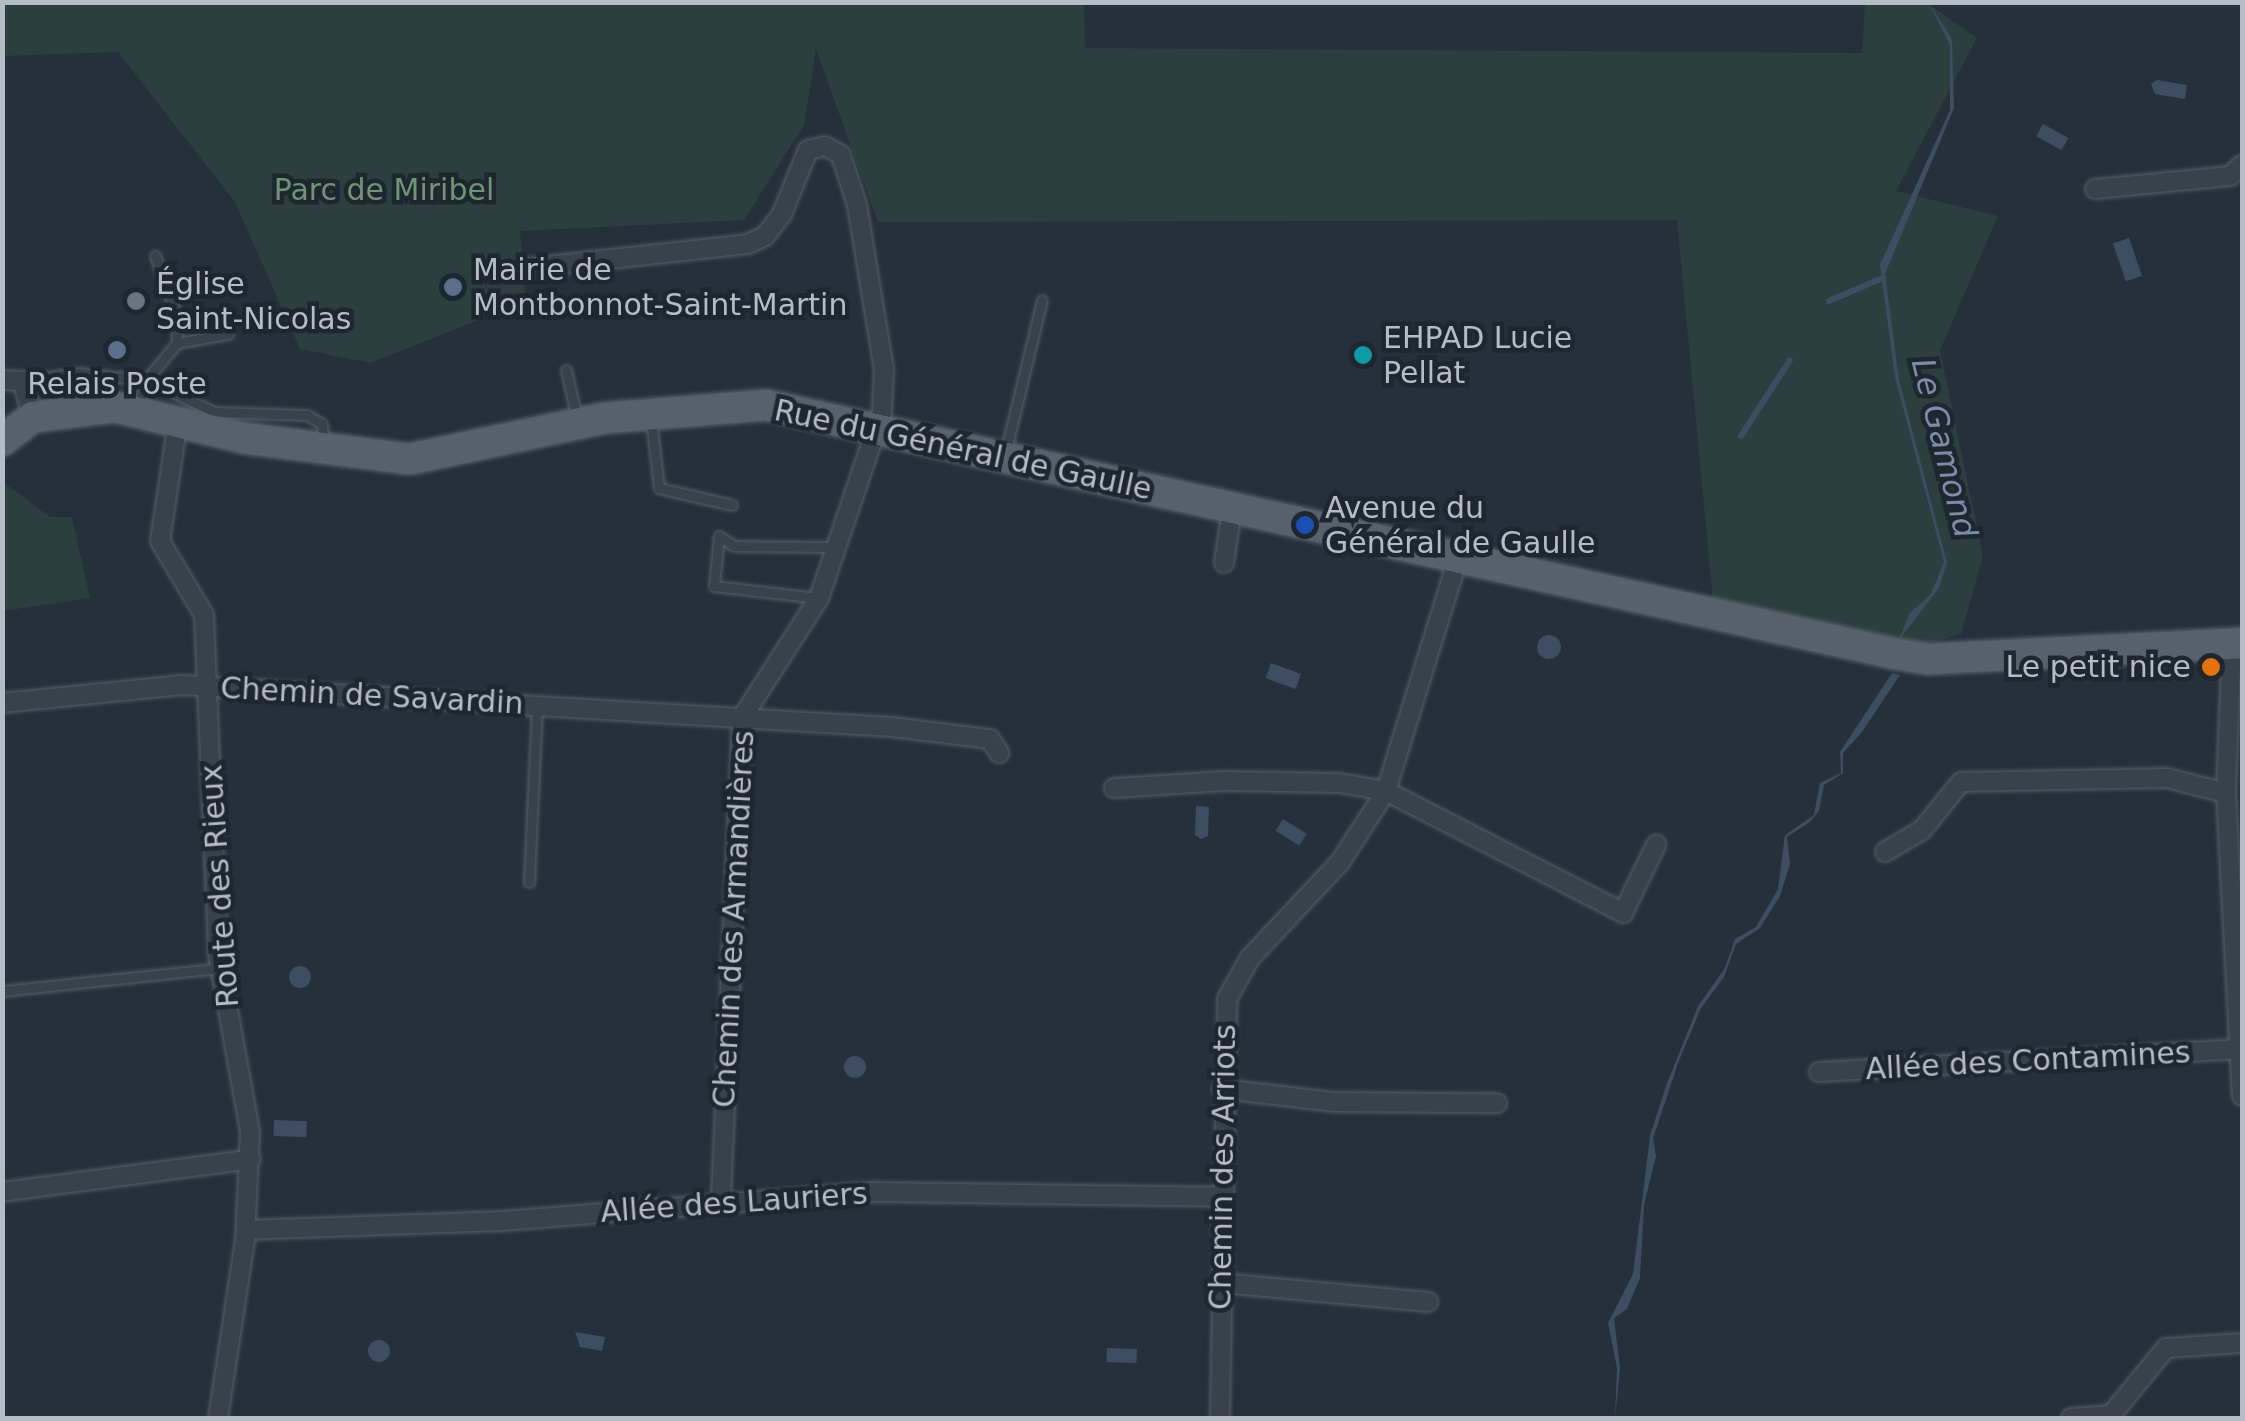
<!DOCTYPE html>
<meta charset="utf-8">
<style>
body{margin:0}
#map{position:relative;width:2245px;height:1421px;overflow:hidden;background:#26303a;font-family:"DejaVu Sans",sans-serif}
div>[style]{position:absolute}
.green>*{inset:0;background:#2b3f3f}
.water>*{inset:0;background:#3d4e62;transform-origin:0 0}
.round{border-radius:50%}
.stream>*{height:6px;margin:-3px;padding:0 3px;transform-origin:3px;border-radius:3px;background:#3d4e62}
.roads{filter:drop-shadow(0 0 2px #575f69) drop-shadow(0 0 2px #575f69)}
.lane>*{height:9px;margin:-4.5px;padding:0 4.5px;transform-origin:4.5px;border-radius:4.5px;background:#39414b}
.street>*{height:18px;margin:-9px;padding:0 9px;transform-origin:9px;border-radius:9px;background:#39414b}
.primary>*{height:30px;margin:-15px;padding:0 15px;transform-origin:15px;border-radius:15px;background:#57606b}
.dots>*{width:28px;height:28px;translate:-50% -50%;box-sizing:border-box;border:5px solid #1e2630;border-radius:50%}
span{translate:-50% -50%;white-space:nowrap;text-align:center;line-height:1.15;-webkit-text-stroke:9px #1e2630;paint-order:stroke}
.park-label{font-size:30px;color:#6e9575}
.poi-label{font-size:30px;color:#b5bcc6}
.left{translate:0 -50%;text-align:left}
.right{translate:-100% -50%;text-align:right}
.street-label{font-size:30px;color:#b5bcc6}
.water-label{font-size:32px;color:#788fa7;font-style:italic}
.frame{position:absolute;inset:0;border:5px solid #b5bcc6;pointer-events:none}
</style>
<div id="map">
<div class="green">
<i style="clip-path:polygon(1084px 2px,1085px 48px,1862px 53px,1865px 3px,1927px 3px,1977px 38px,1896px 191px,1998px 216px,1940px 350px,1983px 556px,1961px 634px,1875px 659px,1715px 622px,1677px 220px,878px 222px,816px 49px,804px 125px,744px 220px,520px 231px,526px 301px,370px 363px,300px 349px,235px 202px,118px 52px,3px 56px,2px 3px)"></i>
<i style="clip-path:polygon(3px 482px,50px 517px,72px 517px,90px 598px,3px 611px)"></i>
</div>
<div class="water">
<i style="clip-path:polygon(1929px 3px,1952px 39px,1954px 108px,1885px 274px,1899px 380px,1947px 563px,1939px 588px,1899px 640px,1909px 614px,1931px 594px,1944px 562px,1895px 377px,1880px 265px,1950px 110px,1950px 45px)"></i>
<i style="clip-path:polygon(2157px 80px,2187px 85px,2185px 99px,2155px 94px,2151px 84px)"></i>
<i style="left:2043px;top:124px;width:29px;height:14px;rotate:29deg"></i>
<i style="left:2129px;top:238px;width:40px;height:17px;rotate:71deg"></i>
<i class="round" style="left:1537px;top:635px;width:24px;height:24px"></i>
<i style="left:1271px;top:663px;width:32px;height:16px;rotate:20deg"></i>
<i style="clip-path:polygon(1892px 673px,1900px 675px,1862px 732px,1843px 753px,1843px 773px,1824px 785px,1819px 811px,1810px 822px,1787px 837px,1790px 864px,1780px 896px,1760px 928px,1736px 944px,1724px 977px,1701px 1008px,1678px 1063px,1653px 1138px,1656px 1156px,1644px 1205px,1640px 1278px,1627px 1309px,1614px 1318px,1620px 1368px,1615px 1418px,1617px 1368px,1608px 1323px,1633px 1274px,1650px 1136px,1666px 1086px,1698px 1006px,1725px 968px,1735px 939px,1756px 927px,1778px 889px,1785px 835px,1814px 815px,1820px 783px,1841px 773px,1840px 752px)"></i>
<i style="clip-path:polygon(1196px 806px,1209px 807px,1208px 836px,1201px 839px,1195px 835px)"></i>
<i style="left:1283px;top:819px;width:28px;height:14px;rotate:32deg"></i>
<i class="round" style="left:289px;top:966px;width:22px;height:22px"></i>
<i class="round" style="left:844px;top:1056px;width:22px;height:22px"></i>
<i style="left:274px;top:1120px;width:33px;height:16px;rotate:2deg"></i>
<i style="clip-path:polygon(575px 1332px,605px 1337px,602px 1351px,580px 1347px)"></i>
<i class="round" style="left:368px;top:1340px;width:22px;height:22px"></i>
<i style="left:1107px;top:1348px;width:30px;height:14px;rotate:2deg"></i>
</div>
<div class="stream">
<i style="left:1829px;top:301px;width:59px;rotate:-23.1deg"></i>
<i style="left:1741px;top:436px;width:90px;rotate:-57.2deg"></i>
</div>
<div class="roads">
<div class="lane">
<i style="left:177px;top:343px;width:52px;rotate:-10deg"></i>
<i style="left:566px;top:370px;width:50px;rotate:77.3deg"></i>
<i style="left:22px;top:381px;width:56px;rotate:-8.3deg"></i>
<i style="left:77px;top:373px;width:69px;rotate:5.8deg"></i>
<i style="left:146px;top:380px;width:76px;rotate:24.9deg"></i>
<i style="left:215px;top:412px;width:92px;rotate:1.9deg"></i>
<i style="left:307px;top:415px;width:17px;rotate:31deg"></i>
<i style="left:322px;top:424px;width:20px;rotate:84deg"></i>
<i style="left:138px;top:407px;width:28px;rotate:-73deg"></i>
<i style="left:146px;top:380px;width:48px;rotate:-50deg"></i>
<i style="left:177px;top:343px;width:30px;rotate:-92deg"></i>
<i style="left:176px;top:313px;width:61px;rotate:-110.2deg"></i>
<i style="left:651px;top:419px;width:69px;rotate:83.4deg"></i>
<i style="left:659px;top:488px;width:75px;rotate:13.1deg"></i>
<i style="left:1005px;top:454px;width:158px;rotate:-76.5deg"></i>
<i style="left:818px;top:598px;width:105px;rotate:-173.4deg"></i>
<i style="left:714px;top:586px;width:50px;rotate:-84.3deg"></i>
<i style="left:719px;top:536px;width:18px;rotate:34deg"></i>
<i style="left:734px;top:546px;width:101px;rotate:0.6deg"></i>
<i style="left:529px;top:882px;width:176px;rotate:-87.4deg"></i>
<i style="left:2px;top:991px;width:219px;rotate:-6deg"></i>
</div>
<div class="street">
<i style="left:2095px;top:189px;width:136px;rotate:-5.5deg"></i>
<i style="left:2230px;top:176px;width:16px;rotate:-43deg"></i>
<i style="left:528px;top:268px;width:221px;rotate:-6.2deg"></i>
<i style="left:748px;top:244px;width:19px;rotate:-25deg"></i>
<i style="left:765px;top:236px;width:28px;rotate:-52deg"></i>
<i style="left:782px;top:214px;width:69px;rotate:-67.9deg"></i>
<i style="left:808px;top:150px;width:17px;rotate:-13deg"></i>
<i style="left:825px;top:146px;width:18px;rotate:29deg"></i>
<i style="left:841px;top:155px;width:52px;rotate:72.3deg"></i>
<i style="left:857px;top:205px;width:166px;rotate:80.7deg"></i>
<i style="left:884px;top:369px;width:43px;rotate:92.7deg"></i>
<i style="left:882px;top:412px;width:196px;rotate:108.7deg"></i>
<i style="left:819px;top:598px;width:143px;rotate:122.7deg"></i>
<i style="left:742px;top:718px;width:483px;rotate:92.5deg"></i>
<i style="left:2px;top:380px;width:20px;rotate:3deg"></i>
<i style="left:22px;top:381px;width:38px;rotate:73deg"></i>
<i style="left:178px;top:421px;width:121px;rotate:98.5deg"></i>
<i style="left:160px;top:541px;width:86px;rotate:59.3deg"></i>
<i style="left:204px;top:615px;width:339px;rotate:87.6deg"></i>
<i style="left:218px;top:954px;width:180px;rotate:79.8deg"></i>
<i style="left:250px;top:1131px;width:109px;rotate:92.6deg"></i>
<i style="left:245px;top:1240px;width:180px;rotate:98.6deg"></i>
<i style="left:1224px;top:563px;width:55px;rotate:-81.6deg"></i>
<i style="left:2232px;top:643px;width:150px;rotate:92.3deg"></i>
<i style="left:2226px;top:793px;width:303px;rotate:87deg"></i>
<i style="left:2px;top:703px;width:181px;rotate:-5.7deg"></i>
<i style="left:182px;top:685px;width:711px;rotate:3.39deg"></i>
<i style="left:892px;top:727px;width:99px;rotate:7deg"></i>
<i style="left:990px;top:739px;width:17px;rotate:57deg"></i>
<i style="left:1114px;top:788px;width:111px;rotate:-3.6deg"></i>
<i style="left:1225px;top:781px;width:115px;rotate:1deg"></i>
<i style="left:1340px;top:783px;width:47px;rotate:9.9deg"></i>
<i style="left:1386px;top:791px;width:267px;rotate:27.2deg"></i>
<i style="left:1623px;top:913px;width:76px;rotate:-64.1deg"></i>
<i style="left:1885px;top:852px;width:43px;rotate:-30.7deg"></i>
<i style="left:1922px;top:830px;width:62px;rotate:-50.9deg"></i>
<i style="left:1961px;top:782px;width:206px;rotate:-1.1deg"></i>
<i style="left:2167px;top:778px;width:61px;rotate:14.3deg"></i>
<i style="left:1819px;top:1072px;width:419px;rotate:-3.1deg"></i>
<i style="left:1222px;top:1089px;width:114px;rotate:6.6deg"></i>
<i style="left:1335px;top:1102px;width:162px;rotate:0.4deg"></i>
<i style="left:2px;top:1192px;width:251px;rotate:-7.5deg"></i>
<i style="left:246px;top:1230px;width:256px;rotate:-2deg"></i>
<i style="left:502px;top:1221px;width:373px;rotate:-4.5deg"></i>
<i style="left:874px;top:1192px;width:348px;rotate:0.8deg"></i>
<i style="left:1221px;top:1283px;width:208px;rotate:5.2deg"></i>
<i style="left:1220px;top:1418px;width:419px;rotate:-89deg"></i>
<i style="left:1227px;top:999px;width:47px;rotate:-60.7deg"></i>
<i style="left:1250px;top:958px;width:132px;rotate:-46.8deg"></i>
<i style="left:1340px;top:862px;width:85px;rotate:-57.1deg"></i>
<i style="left:1386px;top:791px;width:240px;rotate:-72.8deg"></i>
<i style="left:2071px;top:1418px;width:40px;rotate:-4.3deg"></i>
<i style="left:2111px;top:1415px;width:87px;rotate:-50.6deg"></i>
<i style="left:2166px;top:1348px;width:76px;rotate:-3.8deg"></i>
</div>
<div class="primary">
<i style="left:2px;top:441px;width:39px;rotate:-38deg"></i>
<i style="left:33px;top:417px;width:83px;rotate:-7deg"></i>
<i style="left:115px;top:407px;width:132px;rotate:13.6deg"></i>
<i style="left:243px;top:438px;width:168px;rotate:7.2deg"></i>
<i style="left:410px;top:459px;width:199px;rotate:-11.9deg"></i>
<i style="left:605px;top:418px;width:162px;rotate:-4.6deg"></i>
<i style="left:766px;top:405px;width:1157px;rotate:12.43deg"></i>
<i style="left:1896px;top:654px;width:33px;rotate:9deg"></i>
<i style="left:1929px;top:659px;width:313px;rotate:-2.9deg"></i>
</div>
</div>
<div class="dots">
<i style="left:453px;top:287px;background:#5c6f8a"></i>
<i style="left:136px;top:301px;background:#6b7280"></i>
<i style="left:117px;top:350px;background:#5c6f8a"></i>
<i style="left:1363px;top:355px;background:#0f9aa8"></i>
<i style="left:1305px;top:525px;background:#1a4fb4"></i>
<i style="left:2211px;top:667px;background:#e8710a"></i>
</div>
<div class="park-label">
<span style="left:384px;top:190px">Parc de Miribel</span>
</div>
<div class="poi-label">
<span class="left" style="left:473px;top:287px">Mairie de<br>Montbonnot-Saint-Martin</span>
<span class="left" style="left:156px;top:301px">Église<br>Saint-Nicolas</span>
<span class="left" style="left:1383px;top:355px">EHPAD Lucie<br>Pellat</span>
<span style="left:117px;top:384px">Relais Poste</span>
<span class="left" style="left:1325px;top:525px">Avenue du<br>Général de Gaulle</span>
<span class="right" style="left:2191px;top:667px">Le petit nice</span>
</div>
<div class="street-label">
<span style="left:963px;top:450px;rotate:12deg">Rue du Général de Gaulle</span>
<span style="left:372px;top:696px;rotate:3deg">Chemin de Savardin</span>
<span style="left:220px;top:886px;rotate:-94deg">Route des Rieux</span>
<span style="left:734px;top:919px;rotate:-87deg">Chemin des Armandières</span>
<span style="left:2028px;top:1061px;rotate:-3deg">Allée des Contamines</span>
<span style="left:1223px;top:1167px;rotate:-89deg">Chemin des Arriots</span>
<span style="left:734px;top:1203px;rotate:-4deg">Allée des Lauriers</span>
</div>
<div class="water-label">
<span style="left:1944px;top:448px;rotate:76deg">Le Gamond</span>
</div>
<div class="frame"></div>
</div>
